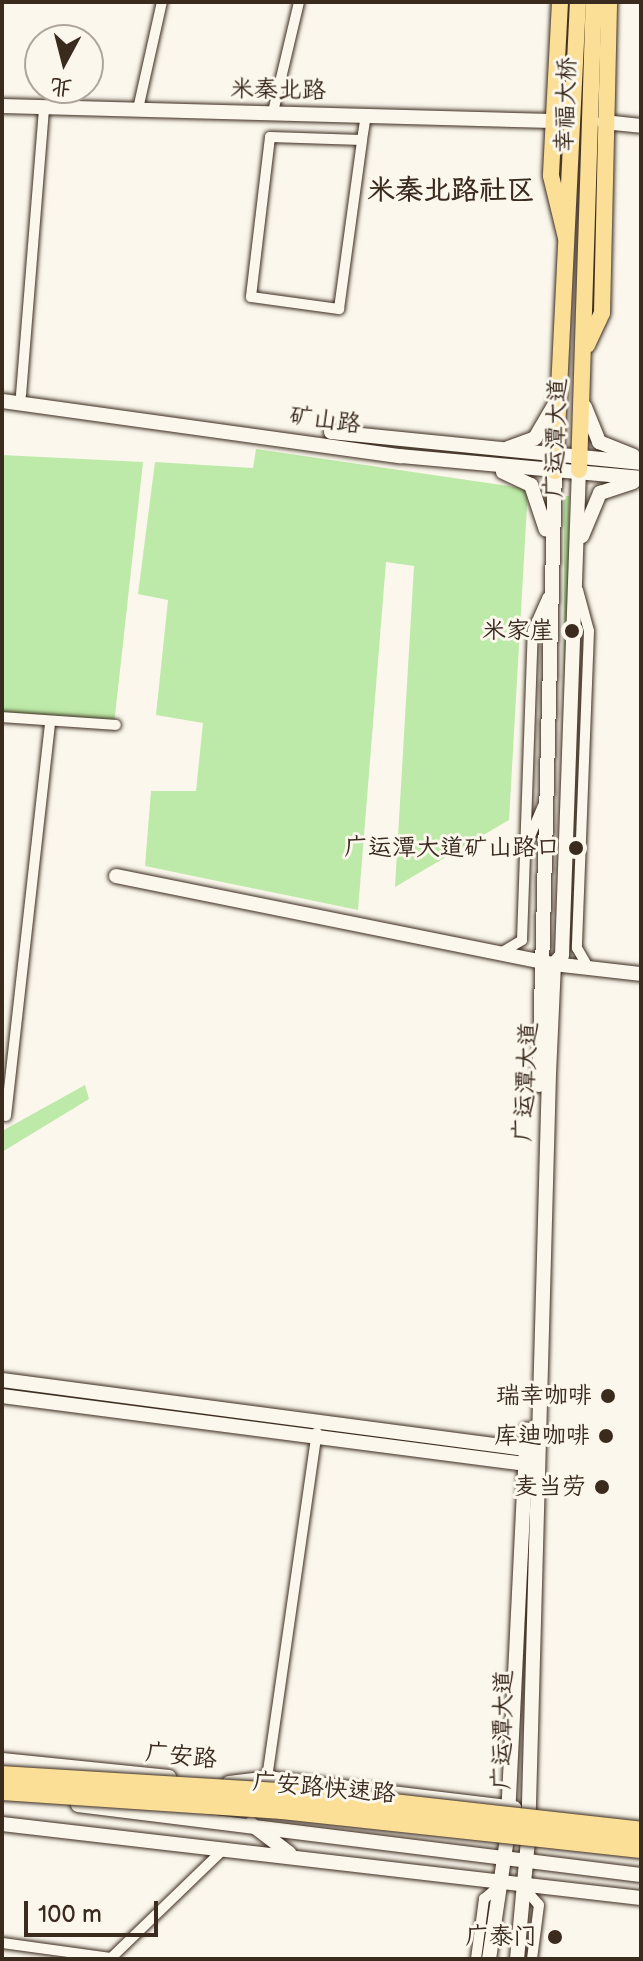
<!DOCTYPE html>
<meta charset="utf-8">
<style>
body{margin:0}
#map{position:relative;width:643px;height:1961px;overflow:hidden;background:#fbf7ec;font-family:"Balsamiq Sans","LXGW WenKai TC",sans-serif}
div>[style]{position:absolute}
.green>*{inset:0;background:#bdeaa8;transform-origin:0 0}
.roads{filter:drop-shadow(0 0 2px #3b2a1e) drop-shadow(0 0 2px #3b2a1e)}
.street>*{height:10px;margin:-5px;padding:0 5px;transform-origin:5px;border-radius:5px;background:#fbf7ec}
.secondary>*{height:14px;margin:-7px;padding:0 7px;transform-origin:7px;border-radius:7px;background:#fbf7ec}
.primary>*{height:16px;margin:-8px;padding:0 8px;transform-origin:8px;border-radius:8px;background:#fbdf96}
.bridges{filter:drop-shadow(0 0 2px #3b2a1e) drop-shadow(0 0 2px #3b2a1e)}
.highway-bridge>*{height:20px;margin:-10px;padding:0 10px;transform-origin:10px;border-radius:10px;background:#fbdf96}
.dots>*{width:22px;height:22px;translate:-50% -50%;box-sizing:border-box;border:4px solid #fbf7ec;border-radius:50%}
span{translate:-50% -50%;white-space:nowrap;text-align:center;line-height:1.15;-webkit-text-stroke:6px #fbf7ec;paint-order:stroke}
.street-label{font-size:24px;color:#3b2a1e}
.poi-label{font-size:24px;color:#3b2a1e}
.right{translate:-100% -50%;text-align:right}
.quarter-label{font-size:28px;color:#3b2a1e;font-weight:700}
.frame{position:absolute;inset:0;border:4px solid #3b2a1e;pointer-events:none}
.north{position:absolute;left:24px;top:24px;width:80px;height:80px;box-sizing:border-box;background:#fbf7ec;border:2px solid #aea59a;border-radius:50%;rotate:187deg;font-size:22px;font-weight:700;line-height:32px;text-align:center;color:#3b2a1e}
.north::after{content:'';display:block;margin:auto;width:28px;height:36px;background:#3b2a1e;clip-path:polygon(50% 0,100% 100%,50% 72%,0 100%)}
.scale{position:absolute;left:24px;top:1901px;width:134px;height:36px;box-sizing:border-box;border:4px solid #3b2a1e;border-top:0;padding-left:10px;font-size:24px;line-height:28px;white-space:nowrap;color:#3b2a1e;-webkit-text-stroke:6px #fbf7ec;paint-order:stroke}
</style>
<div id="map">
<div class="green">
<i style="clip-path:polygon(256px 449px,528px 489px,509px 820px,395px 887px,414px 566px,386px 562px,358px 910px,145px 866px,151px 791px,196px 791px,203px 723px,156px 715px,168px 600px,138px 594px,155px 462px,253px 468px)"></i>
<i style="clip-path:polygon(2px 455px,143px 462px,114px 725px,2px 718px)"></i>
<i style="left:564px;top:496px;width:5px;height:436px"></i>
<i style="clip-path:polygon(85px 1085px,89px 1099px,2px 1152px,2px 1131px)"></i>
</div>
<div class="roads">
<div class="street">
<i style="left:138px;top:109px;width:110px;rotate:-77.4deg"></i>
<i style="left:273px;top:112px;width:113px;rotate:-76.7deg"></i>
<i style="left:362px;top:140px;width:92px;rotate:-178.1deg"></i>
<i style="left:270px;top:137px;width:161px;rotate:96.8deg"></i>
<i style="left:251px;top:297px;width:89px;rotate:7.8deg"></i>
<i style="left:339px;top:309px;width:171px;rotate:-82.2deg"></i>
<i style="left:362px;top:140px;width:25px;rotate:-81deg"></i>
<i style="left:21px;top:395px;width:289px;rotate:-85.4deg"></i>
<i style="left:578px;top:590px;width:42px;rotate:75deg"></i>
<i style="left:589px;top:631px;width:317px;rotate:92.2deg"></i>
<i style="left:577px;top:948px;width:22px;rotate:60deg"></i>
<i style="left:2px;top:717px;width:114px;rotate:4deg"></i>
<i style="left:528px;top:841px;width:38px;rotate:-67deg"></i>
<i style="left:504px;top:951px;width:21px;rotate:-31deg"></i>
<i style="left:522px;top:940px;width:310px;rotate:-88deg"></i>
<i style="left:533px;top:630px;width:36px;rotate:-66deg"></i>
<i style="left:6px;top:1116px;width:397px;rotate:-83.6deg"></i>
<i style="left:267px;top:1778px;width:349px;rotate:-81.8deg"></i>
<i style="left:525px;top:1889px;width:21px;rotate:49deg"></i>
<i style="left:539px;top:1905px;width:54px;rotate:97.4deg"></i>
<i style="left:2px;top:1943px;width:110px;rotate:7.8deg"></i>
<i style="left:111px;top:1958px;width:158px;rotate:-44deg"></i>
<i style="left:476px;top:1959px;width:61px;rotate:-82.4deg"></i>
<i style="left:484px;top:1899px;width:18px;rotate:-41deg"></i>
</div>
<div class="secondary">
<i style="left:2px;top:106px;width:551px;rotate:1.56deg"></i>
<i style="left:604px;top:122px;width:37px;rotate:6deg"></i>
<i style="left:2px;top:401px;width:402px;rotate:7.9deg"></i>
<i style="left:400px;top:456px;width:242px;rotate:5.2deg"></i>
<i style="left:585px;top:407px;width:38px;rotate:68deg"></i>
<i style="left:599px;top:442px;width:37px;rotate:22deg"></i>
<i style="left:331px;top:432px;width:312px;rotate:5.7deg"></i>
<i style="left:508px;top:448px;width:29px;rotate:-20deg"></i>
<i style="left:535px;top:438px;width:42px;rotate:-59.7deg"></i>
<i style="left:503px;top:472px;width:31px;rotate:25deg"></i>
<i style="left:531px;top:485px;width:47px;rotate:71.6deg"></i>
<i style="left:582px;top:536px;width:47px;rotate:-67.3deg"></i>
<i style="left:600px;top:493px;width:35px;rotate:-18deg"></i>
<i style="left:116px;top:876px;width:447px;rotate:11.4deg"></i>
<i style="left:554px;top:964px;width:88px;rotate:6.6deg"></i>
<i style="left:539px;top:1085px;width:614px;rotate:-88.51deg"></i>
<i style="left:2px;top:1380px;width:535px;rotate:7.52deg"></i>
<i style="left:2px;top:1396px;width:535px;rotate:7.4deg"></i>
<i style="left:2px;top:1760px;width:168px;rotate:5.8deg"></i>
<i style="left:229px;top:1783px;width:38px;rotate:-7deg"></i>
<i style="left:267px;top:1778px;width:249px;rotate:6.9deg"></i>
<i style="left:78px;top:1805px;width:567px;rotate:7.09deg"></i>
<i style="left:2px;top:1824px;width:643px;rotate:6.61deg"></i>
<i style="left:251px;top:1824px;width:48px;rotate:37.3deg"></i>
<i style="left:489px;top:1959px;width:122px;rotate:-81.5deg"></i>
<i style="left:507px;top:1838px;width:409px;rotate:-87.2deg"></i>
<i style="left:517px;top:1959px;width:120px;rotate:-84.7deg"></i>
<i style="left:528px;top:1840px;width:766px;rotate:-88.43deg"></i>
<i style="left:549px;top:1074px;width:110px;rotate:-87.4deg"></i>
<i style="left:554px;top:964px;width:12px;rotate:-48deg"></i>
<i style="left:562px;top:955px;width:485px;rotate:-88deg"></i>
</div>
<div class="primary">
<i style="left:560px;top:2px;width:174px;rotate:93deg"></i>
<i style="left:551px;top:176px;width:64px;rotate:76.4deg"></i>
<i style="left:587px;top:345px;width:35px;rotate:-65deg"></i>
<i style="left:602px;top:313px;width:311px;rotate:-88.7deg"></i>
<i style="left:579px;top:470px;width:468px;rotate:-88.2deg"></i>
<i style="left:555px;top:471px;width:470px;rotate:-87.2deg"></i>
</div>
</div>
<div class="bridges">
<div class="highway-bridge">
<i style="left:2px;top:1776px;width:312px;rotate:3.5deg"></i>
<i style="left:313px;top:1795px;width:330px;rotate:6.4deg"></i>
<i style="left:2px;top:1790px;width:281px;rotate:3.9deg"></i>
<i style="left:282px;top:1809px;width:361px;rotate:6.2deg"></i>
</div>
</div>
<div class="dots">
<i style="left:572px;top:631px;background:#3b2a1e"></i>
<i style="left:576px;top:848px;background:#3b2a1e"></i>
<i style="left:608px;top:1396px;background:#3b2a1e"></i>
<i style="left:606px;top:1436px;background:#3b2a1e"></i>
<i style="left:602px;top:1487px;background:#3b2a1e"></i>
<i style="left:555px;top:1937px;background:#3b2a1e"></i>
</div>
<div class="street-label">
<span style="left:278px;top:90px;rotate:1deg">米秦北路</span>
<span style="left:566px;top:105px;rotate:-88deg">幸福大桥</span>
<span style="left:325px;top:420px;rotate:8deg">矿山路</span>
<span style="left:556px;top:438px;rotate:-88deg">广运潭大道</span>
<span style="left:526px;top:1082px;rotate:-87deg">广运潭大道</span>
<span style="left:503px;top:1730px;rotate:-89deg">广运潭大道</span>
<span style="left:181px;top:1756px;rotate:6deg">广安路</span>
<span style="left:324px;top:1788px;rotate:5deg">广安路快速路</span>
</div>
<div class="poi-label">
<span class="right" style="left:554px;top:631px">米家崖</span>
<span class="right" style="left:560px;top:848px">广运潭大道矿山路口</span>
<span class="right" style="left:592px;top:1396px">瑞幸咖啡</span>
<span class="right" style="left:590px;top:1436px">库迪咖啡</span>
<span class="right" style="left:586px;top:1487px">麦当劳</span>
<span class="right" style="left:537px;top:1937px">广泰门</span>
</div>
<div class="quarter-label">
<span style="left:451px;top:191px">米秦北路社区</span>
</div>
<div class="frame"></div>
<div class="north">北</div>
<div class="scale">100 m</div>
</div>
